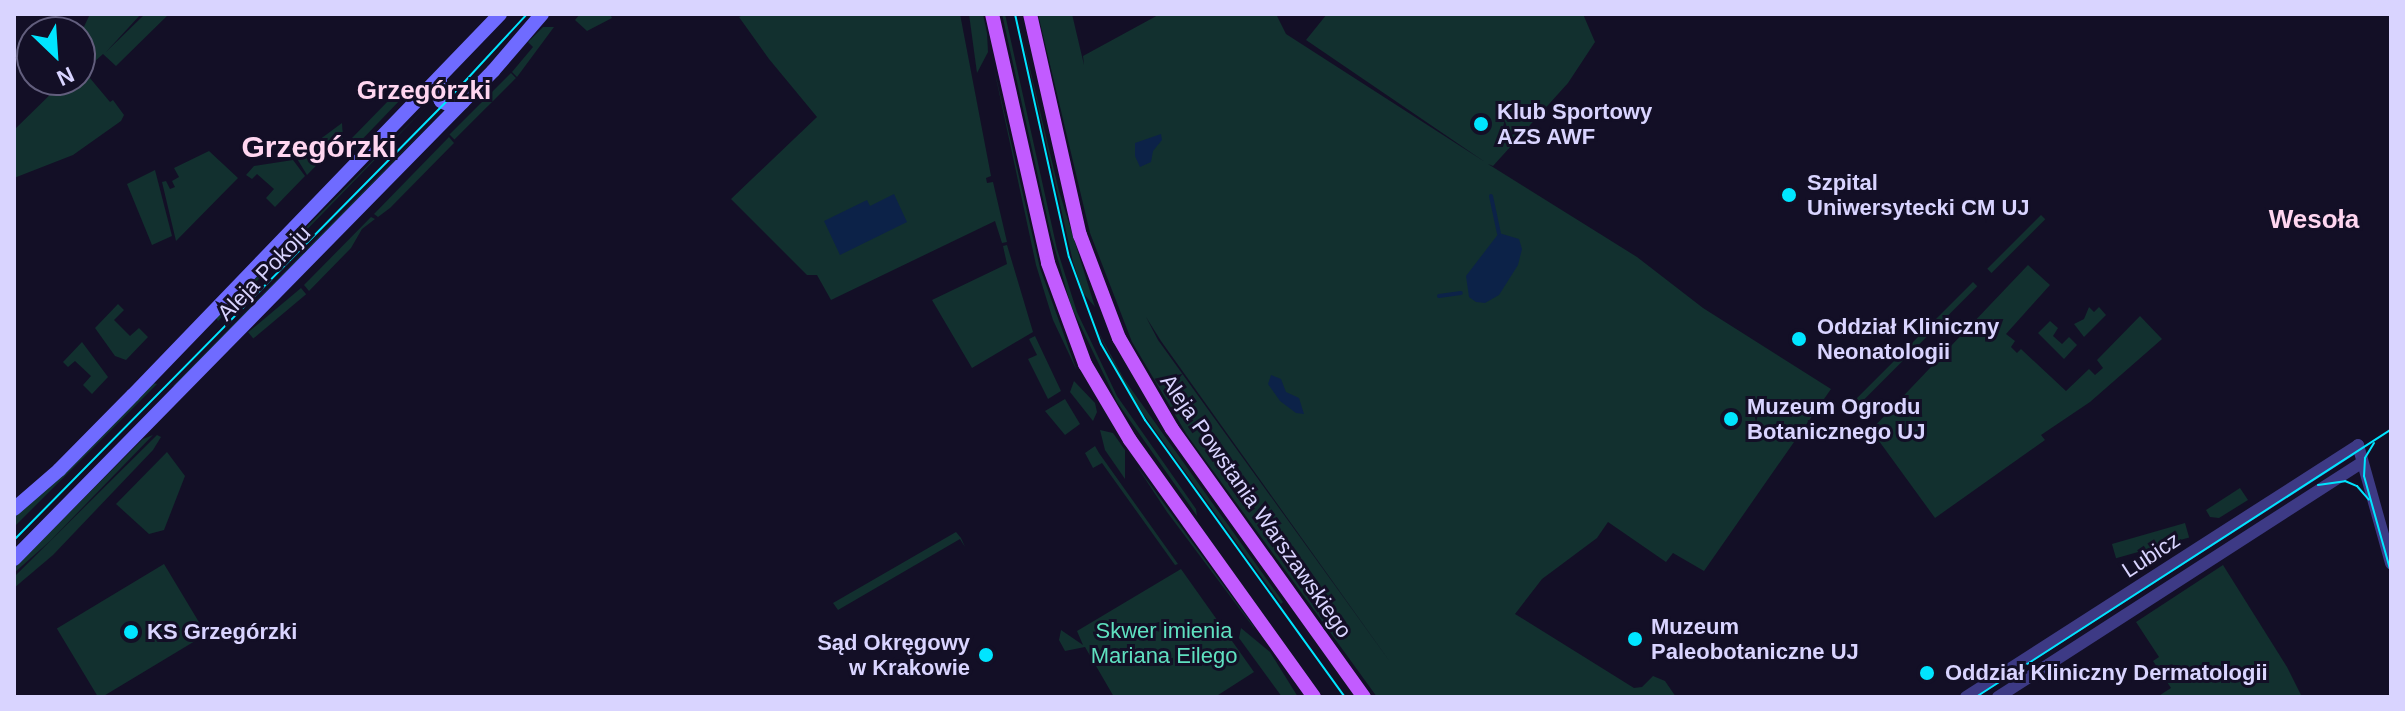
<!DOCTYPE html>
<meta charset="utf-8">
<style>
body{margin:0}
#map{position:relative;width:2405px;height:711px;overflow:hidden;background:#130f26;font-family:Helvetica,sans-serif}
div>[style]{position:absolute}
.green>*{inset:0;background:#12302f;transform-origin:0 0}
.water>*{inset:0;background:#0c2248}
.stream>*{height:4px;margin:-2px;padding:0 2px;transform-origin:2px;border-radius:2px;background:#0c2248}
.tertiary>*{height:12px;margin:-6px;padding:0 6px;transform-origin:6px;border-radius:6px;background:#3d3a85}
.secondary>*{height:14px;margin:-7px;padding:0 7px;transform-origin:7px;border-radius:7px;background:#6f6bff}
.primary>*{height:14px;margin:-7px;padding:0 7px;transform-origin:7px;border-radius:7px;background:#c25bff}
.tram>*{height:2px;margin:-1px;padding:0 1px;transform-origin:1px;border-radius:1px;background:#00e5ff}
.dots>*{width:22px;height:22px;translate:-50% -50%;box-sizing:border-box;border:4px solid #130f26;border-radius:50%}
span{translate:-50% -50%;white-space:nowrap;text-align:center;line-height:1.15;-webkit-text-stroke:6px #130f26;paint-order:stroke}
.poi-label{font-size:22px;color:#d9d4ff;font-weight:700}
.left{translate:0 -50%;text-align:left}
.right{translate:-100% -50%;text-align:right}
.street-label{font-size:22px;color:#d9d4ff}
.park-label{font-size:22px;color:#5fe0c0}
.quarter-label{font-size:26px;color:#ffd6f0;font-weight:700}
.district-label{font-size:30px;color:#ffd6f0;font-weight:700}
.frame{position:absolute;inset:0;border:16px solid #d9d4ff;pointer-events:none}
.north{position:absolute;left:16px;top:16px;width:80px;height:80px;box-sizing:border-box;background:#130f26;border:2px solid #625e7d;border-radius:50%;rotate:155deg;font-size:22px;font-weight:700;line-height:32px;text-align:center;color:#d9d4ff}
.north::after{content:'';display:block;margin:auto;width:28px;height:36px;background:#00e5ff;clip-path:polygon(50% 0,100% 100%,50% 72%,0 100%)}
</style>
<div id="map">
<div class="green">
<i style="clip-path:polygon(90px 14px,141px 14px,106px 52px,145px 14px,169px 14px,116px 66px,103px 54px,84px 71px,110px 102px,113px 100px,124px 115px,121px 121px,73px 155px,14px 178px,14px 130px,65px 80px,80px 80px,80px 35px)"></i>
<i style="clip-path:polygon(580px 14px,610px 14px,612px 18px,587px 31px,575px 20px)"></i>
<i style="clip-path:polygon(745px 14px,960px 14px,991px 176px,986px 178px,987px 183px,993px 182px,1007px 242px,1002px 243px,995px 221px,831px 300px,817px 275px,807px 275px,731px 199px,817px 117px,769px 59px,739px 17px)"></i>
<i style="clip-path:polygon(969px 14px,983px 14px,987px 33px,988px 52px,977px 73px)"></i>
<i style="clip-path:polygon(1002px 14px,1005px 14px,1057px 249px,1077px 312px,1117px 396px,1196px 509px,1197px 516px,1117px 402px,1071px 306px,1051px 235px)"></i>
<i style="clip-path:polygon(1017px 14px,1059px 191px,1095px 307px,1083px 293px,1073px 262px)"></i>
<i style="clip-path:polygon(evenodd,1038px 14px,1072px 14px,1084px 65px,1083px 56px,1160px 14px,1276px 14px,1286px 34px,1485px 162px,1306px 40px,1327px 14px,1583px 14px,1595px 42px,1568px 83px,1493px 166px,1488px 164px,1637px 257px,1703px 308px,1831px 389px,1704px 571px,1673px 553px,1666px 562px,1608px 522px,1597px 538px,1542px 579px,1515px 614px,1634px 688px,1642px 687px,1653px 676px,1665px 681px,1676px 697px,1377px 697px,1187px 435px,1132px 342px,1090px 233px,1038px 14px,1146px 317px,1161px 341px,1393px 666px,1158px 340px,1146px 317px)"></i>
<i style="clip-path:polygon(543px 27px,554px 27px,517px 77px,512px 72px,533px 47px,528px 42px)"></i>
<i style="clip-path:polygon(993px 64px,1040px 268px,1077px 371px,1053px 320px,1036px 265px)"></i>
<i style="left:511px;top:73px;width:7px;height:87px;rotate:45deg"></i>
<i style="clip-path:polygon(391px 98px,402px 98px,352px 150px,352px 138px)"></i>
<i style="clip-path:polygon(430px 103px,218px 321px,216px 318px)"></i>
<i style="clip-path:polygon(440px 113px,177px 387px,173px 386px)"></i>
<i style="clip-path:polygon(342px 123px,343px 138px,307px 175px,296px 157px)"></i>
<i style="clip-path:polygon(449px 137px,454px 143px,390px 208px,378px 217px,374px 214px)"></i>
<i style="clip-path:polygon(209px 151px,238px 178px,176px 241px,162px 182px,166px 181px,170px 189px,175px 187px,172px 181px,179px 177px,174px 168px)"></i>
<i style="clip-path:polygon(293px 160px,305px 176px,275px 207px,266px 198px,274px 189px,257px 174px,252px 179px,246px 175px,254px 166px)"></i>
<i style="clip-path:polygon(155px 170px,172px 236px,152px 245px,127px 184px)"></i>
<i style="left:2041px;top:215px;width:6px;height:76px;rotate:45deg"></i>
<i style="clip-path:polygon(371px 217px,375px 219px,362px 229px,351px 248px,309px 291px,304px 285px)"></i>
<i style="clip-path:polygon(1007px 245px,1033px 332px,972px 368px,932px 300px,1007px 264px,1003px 246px)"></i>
<i style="clip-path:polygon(2028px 265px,2050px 285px,2006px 334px,2015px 341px,2011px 347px,2017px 353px,2021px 349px,2066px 391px,2089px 369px,2095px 375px,2103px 368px,2097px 360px,2140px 316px,2162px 339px,2090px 402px,2041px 435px,2045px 440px,1935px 518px,1871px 430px)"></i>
<i style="left:1973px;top:282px;width:6px;height:165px;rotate:45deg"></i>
<i style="left:301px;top:288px;width:8px;height:69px;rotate:50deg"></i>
<i style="clip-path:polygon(118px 304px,124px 310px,114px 320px,130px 336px,139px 328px,148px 337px,126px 360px,115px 356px,95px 328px)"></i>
<i style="clip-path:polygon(2089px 307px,2094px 312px,2099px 307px,2106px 315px,2084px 337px,2074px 324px,2084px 319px)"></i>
<i style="clip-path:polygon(2050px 321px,2058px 328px,2053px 336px,2062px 344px,2069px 337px,2077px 345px,2064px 359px,2038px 333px)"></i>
<i style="clip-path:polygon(1095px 326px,1124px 379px,1283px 602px,1281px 604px,1144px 415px,1123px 382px)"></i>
<i style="clip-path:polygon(1035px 336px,1061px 391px,1048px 399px,1028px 359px,1037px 355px,1029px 339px)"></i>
<i style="clip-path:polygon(82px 342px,108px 377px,92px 394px,83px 385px,91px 376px,75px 361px,68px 367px,63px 362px)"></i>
<i style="clip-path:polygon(1074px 381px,1095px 403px,1097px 412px,1093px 421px,1070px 392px)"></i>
<i style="clip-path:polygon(153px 383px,157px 384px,14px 527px,14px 517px,49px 488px)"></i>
<i style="clip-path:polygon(1065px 399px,1080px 424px,1065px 435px,1045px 411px)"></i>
<i style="clip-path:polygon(1100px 430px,1113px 433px,1125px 450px,1125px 479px,1105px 450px)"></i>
<i style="clip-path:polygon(153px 435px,50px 541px,14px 573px,14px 568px,143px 439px)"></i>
<i style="clip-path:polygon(157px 435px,161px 437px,153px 450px,53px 555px,14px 588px,14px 577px)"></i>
<i style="clip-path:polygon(1095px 446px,1099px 453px,1178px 564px,1175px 565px,1102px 463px,1093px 468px,1085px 453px)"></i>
<i style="clip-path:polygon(167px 452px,185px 476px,164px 530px,149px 534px,116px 504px)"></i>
<i style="clip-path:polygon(1136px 465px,1254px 627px,1254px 628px,1167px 512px)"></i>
<i style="clip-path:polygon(2240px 488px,2248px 500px,2219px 518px,2210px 517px,2206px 510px)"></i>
<i style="left:2185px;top:523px;width:15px;height:76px;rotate:74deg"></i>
<i style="clip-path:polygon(956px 532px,961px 538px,965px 547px,960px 539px,838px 610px,833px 603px)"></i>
<i style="left:164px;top:564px;width:82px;height:125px;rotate:59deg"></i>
<i style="clip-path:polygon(2223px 565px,2287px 667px,2302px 697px,2157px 697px,2171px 688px,2153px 661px,2159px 657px,2136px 622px)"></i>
<i style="clip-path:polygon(1181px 569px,1254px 672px,1215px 697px,1114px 697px,1085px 647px,1065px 651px,1059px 640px,1061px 630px,1083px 645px,1077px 631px)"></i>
<i style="clip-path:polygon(1241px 628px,1270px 652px,1298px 697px,1282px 697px,1239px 638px)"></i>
</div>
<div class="water">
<i style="clip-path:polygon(1161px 134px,1162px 140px,1153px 151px,1151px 162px,1140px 167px,1135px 156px,1135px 143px)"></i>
<i style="clip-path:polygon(894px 194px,907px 222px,840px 255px,824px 221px,867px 200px,870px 206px)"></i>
<i style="clip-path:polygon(1499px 233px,1519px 239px,1522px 249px,1518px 265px,1499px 295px,1485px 303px,1476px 302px,1469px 297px,1466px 276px)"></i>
<i style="clip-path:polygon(1271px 375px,1281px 379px,1286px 392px,1299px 398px,1304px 414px,1296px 413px,1280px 401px,1268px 384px)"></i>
</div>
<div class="stream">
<i style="left:1491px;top:196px;width:38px;rotate:78deg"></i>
<i style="left:1439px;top:296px;width:22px;rotate:-8deg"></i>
</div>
<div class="tertiary">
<i style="left:1966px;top:697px;width:466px;rotate:-32.7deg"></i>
<i style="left:2358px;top:445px;width:123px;rotate:74.4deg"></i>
<i style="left:1998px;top:697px;width:433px;rotate:-32.8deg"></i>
</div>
<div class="secondary">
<i style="left:440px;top:80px;width:12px;rotate:110deg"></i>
<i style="left:436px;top:91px;width:11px;rotate:63deg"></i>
<i style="left:441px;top:101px;width:10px;rotate:24deg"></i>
<i style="left:450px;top:105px;width:13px;rotate:-13deg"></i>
<i style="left:14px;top:509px;width:60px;rotate:-40.9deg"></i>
<i style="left:59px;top:470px;width:105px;rotate:-45.4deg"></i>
<i style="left:133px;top:395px;width:529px;rotate:-46.07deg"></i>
<i style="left:14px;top:559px;width:684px;rotate:-45.53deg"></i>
<i style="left:493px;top:71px;width:75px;rotate:-49.3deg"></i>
</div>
<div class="primary">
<i style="left:992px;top:14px;width:255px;rotate:77.3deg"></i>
<i style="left:1048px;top:263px;width:108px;rotate:69.9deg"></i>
<i style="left:1085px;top:364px;width:88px;rotate:59.4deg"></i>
<i style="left:1130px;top:440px;width:316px;rotate:54.4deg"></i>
<i style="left:1030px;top:14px;width:227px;rotate:77.3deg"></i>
<i style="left:1080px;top:235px;width:110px;rotate:69.3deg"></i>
<i style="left:1119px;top:338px;width:105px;rotate:59.8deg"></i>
<i style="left:1172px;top:429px;width:330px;rotate:54.4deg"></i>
</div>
<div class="tram">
<i style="left:1015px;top:14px;width:249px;rotate:77.5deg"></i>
<i style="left:1069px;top:257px;width:93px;rotate:69.8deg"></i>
<i style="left:1101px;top:344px;width:88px;rotate:59.9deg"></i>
<i style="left:1145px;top:420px;width:342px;rotate:54.2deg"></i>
<i style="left:2374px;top:443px;width:17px;rotate:121deg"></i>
<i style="left:2365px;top:458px;width:18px;rotate:93deg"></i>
<i style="left:2364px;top:476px;width:101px;rotate:74.4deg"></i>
<i style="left:2318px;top:485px;width:27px;rotate:-8deg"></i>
<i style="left:2345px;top:481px;width:13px;rotate:23deg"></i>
<i style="left:2357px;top:486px;width:18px;rotate:49deg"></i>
<i style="left:14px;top:540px;width:612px;rotate:-45.4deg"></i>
<i style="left:444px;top:104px;width:122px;rotate:-47.3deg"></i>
<i style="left:1976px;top:697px;width:493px;rotate:-32.8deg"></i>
</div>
<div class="dots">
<i style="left:1481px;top:124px;background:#00e5ff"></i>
<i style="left:1789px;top:195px;background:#00e5ff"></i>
<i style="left:1799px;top:339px;background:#00e5ff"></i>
<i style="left:1731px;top:419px;background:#00e5ff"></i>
<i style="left:131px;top:632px;background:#00e5ff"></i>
<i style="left:1635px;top:639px;background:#00e5ff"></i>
<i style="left:986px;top:655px;background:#00e5ff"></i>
<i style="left:1927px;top:673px;background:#00e5ff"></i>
</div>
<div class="poi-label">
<span class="left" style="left:1497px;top:124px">Klub Sportowy<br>AZS AWF</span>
<span class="left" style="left:1807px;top:195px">Szpital<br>Uniwersytecki CM UJ</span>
<span class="left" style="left:1817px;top:339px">Oddział Kliniczny<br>Neonatologii</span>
<span class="left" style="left:1747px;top:419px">Muzeum Ogrodu<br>Botanicznego UJ</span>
<span class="left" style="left:1651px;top:639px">Muzeum<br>Paleobotaniczne UJ</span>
<span class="left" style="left:147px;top:632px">KS Grzegórzki</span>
<span class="right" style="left:970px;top:655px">Sąd Okręgowy<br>w Krakowie</span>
<span class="left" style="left:1945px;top:673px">Oddział Kliniczny Dermatologii</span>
</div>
<div class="street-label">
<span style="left:264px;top:273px;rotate:-46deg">Aleja Pokoju</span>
<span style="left:1256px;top:506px;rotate:55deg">Aleja Powstania Warszawskiego</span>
<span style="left:2151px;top:555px;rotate:-33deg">Lubicz</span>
</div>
<div class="park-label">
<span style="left:1164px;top:643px">Skwer imienia<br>Mariana Eilego</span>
</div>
<div class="quarter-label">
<span style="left:424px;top:91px">Grzegórzki</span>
<span style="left:2314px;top:220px">Wesoła</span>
</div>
<div class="district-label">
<span style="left:319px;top:147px">Grzegórzki</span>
</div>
<div class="frame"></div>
<div class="north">N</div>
</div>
